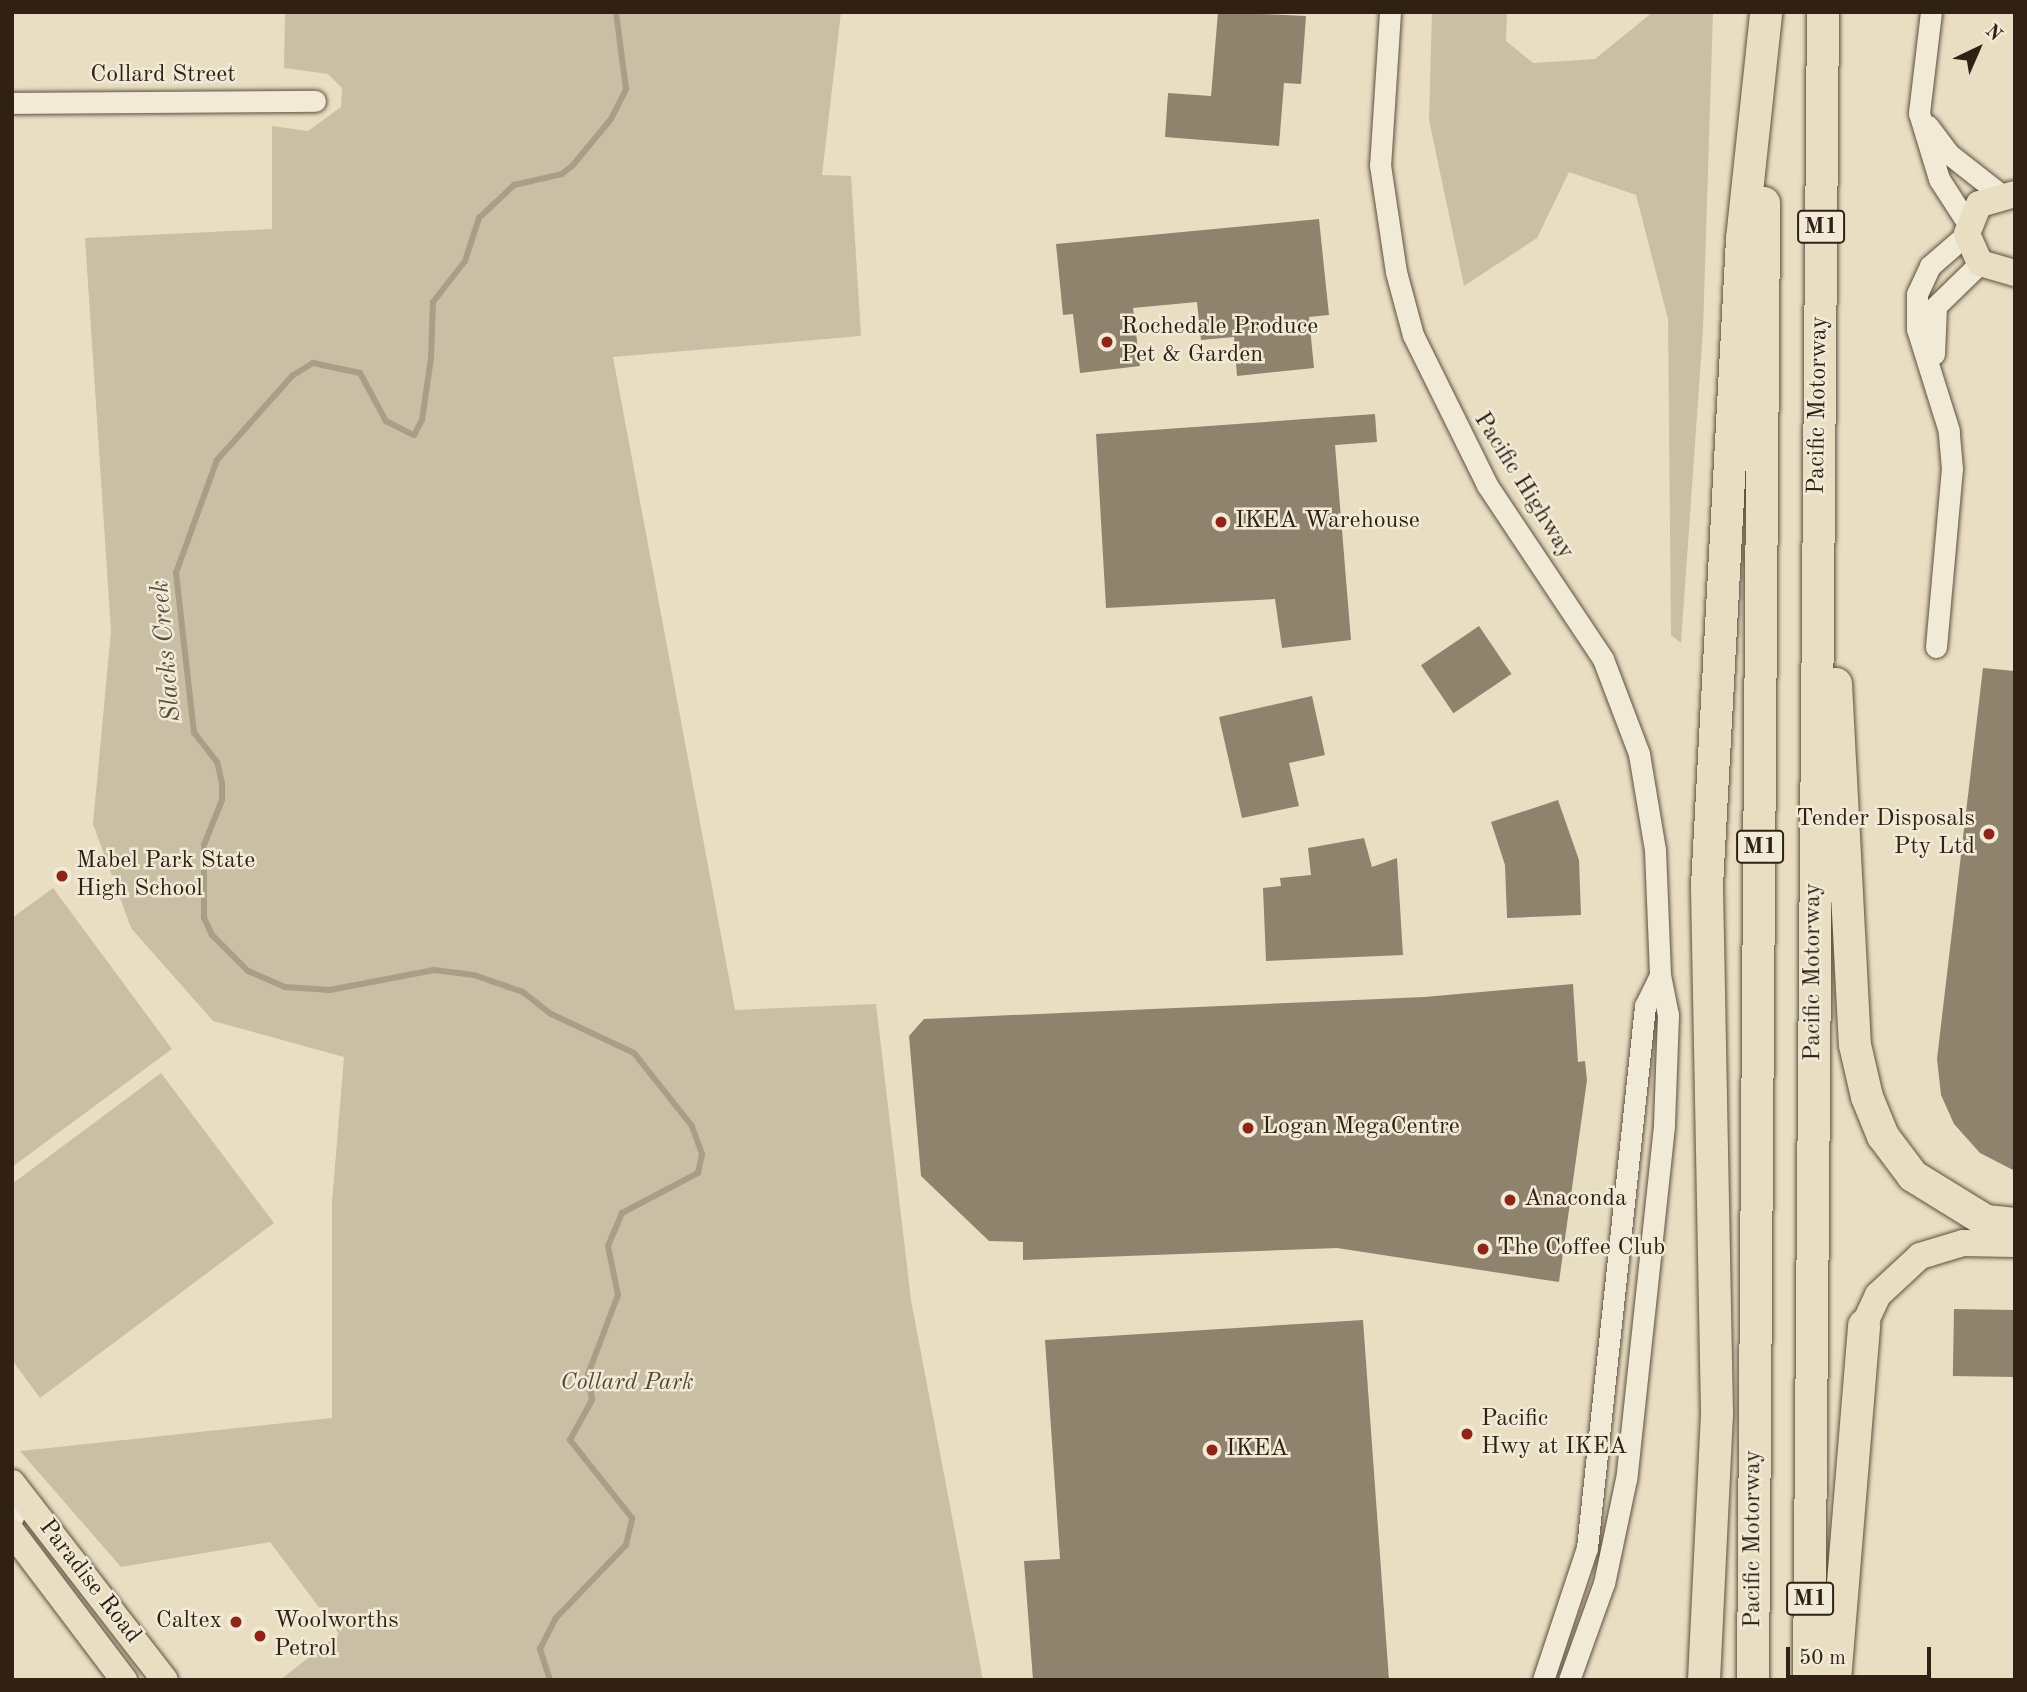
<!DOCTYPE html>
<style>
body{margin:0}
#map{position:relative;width:2027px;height:1692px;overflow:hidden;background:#e9dec2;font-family:"Old Standard TT",serif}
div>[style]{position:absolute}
.green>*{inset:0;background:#cabea4}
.stream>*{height:6px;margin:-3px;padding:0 3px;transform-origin:3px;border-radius:3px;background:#aa9e87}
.building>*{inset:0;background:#90836e;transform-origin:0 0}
.roads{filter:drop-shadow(0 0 2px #5e5040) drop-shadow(0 0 2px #5e5040)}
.minor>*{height:21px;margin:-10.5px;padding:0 10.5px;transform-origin:10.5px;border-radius:10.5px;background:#f1ead7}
.major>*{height:26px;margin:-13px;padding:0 13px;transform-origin:13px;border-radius:13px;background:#e9dec2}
.highway>*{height:32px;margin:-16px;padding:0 16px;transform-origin:16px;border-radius:16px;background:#e9dec2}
.dots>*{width:19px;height:19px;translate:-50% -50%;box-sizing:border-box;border:4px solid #f1ead7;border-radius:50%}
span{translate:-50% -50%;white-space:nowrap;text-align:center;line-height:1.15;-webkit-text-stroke:5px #f1ead7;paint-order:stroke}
.shield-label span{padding:2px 5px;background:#f1ead7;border:2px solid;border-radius:5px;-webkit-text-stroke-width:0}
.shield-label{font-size:23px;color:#302114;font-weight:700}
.street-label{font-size:24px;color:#302114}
.poi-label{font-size:24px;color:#302114}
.left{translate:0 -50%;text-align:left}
.right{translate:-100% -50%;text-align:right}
.park-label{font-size:24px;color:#564838;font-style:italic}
.water-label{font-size:26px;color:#5b4d3c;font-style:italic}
.frame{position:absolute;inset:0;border:14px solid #302114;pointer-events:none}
.north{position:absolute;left:1943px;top:14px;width:70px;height:70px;-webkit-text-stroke:5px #f1ead7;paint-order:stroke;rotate:44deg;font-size:19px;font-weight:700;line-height:28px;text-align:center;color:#302114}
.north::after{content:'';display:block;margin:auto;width:24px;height:32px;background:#302114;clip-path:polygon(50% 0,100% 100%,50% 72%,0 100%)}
.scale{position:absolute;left:1786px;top:1647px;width:145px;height:32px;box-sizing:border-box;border:4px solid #302114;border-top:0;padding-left:9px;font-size:21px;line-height:24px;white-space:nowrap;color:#302114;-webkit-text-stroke:5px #f1ead7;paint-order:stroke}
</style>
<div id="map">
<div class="green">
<i style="clip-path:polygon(285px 12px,841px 12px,822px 175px,851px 176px,861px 336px,613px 357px,735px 1010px,876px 1004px,911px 1300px,983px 1680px,280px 1680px,339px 1634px,270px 1542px,121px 1567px,20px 1451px,332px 1418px,332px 1202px,344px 1057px,213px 1021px,131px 928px,93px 824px,111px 631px,85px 238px,272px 229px,272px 126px,308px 131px,341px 107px,342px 88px,328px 74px,284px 68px)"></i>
<i style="clip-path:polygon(1432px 12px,1507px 12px,1506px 41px,1533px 63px,1595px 59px,1653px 12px,1713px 12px,1703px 330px,1681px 643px,1671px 635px,1668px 319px,1636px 195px,1569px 172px,1537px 238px,1464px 286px,1429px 120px)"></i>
<i style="clip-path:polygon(53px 888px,172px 1049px,12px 1167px,12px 918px)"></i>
<i style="clip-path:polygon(161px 1073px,274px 1223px,40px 1398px,12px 1360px,12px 1184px)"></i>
</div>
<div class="stream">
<i style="left:550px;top:1680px;width:33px;rotate:-108deg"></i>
<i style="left:540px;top:1649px;width:34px;rotate:-63deg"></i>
<i style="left:555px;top:1619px;width:103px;rotate:-46.2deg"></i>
<i style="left:626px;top:1545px;width:28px;rotate:-77deg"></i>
<i style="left:632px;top:1518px;width:100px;rotate:-128.5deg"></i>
<i style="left:570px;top:1440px;width:46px;rotate:-61.2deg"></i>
<i style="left:592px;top:1400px;width:26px;rotate:-99deg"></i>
<i style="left:588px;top:1374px;width:85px;rotate:-69.2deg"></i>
<i style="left:618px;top:1295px;width:50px;rotate:-101.5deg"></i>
<i style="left:608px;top:1246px;width:36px;rotate:-67deg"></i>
<i style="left:622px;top:1213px;width:86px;rotate:-27.8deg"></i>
<i style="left:698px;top:1173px;width:19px;rotate:-78deg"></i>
<i style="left:702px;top:1154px;width:30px;rotate:-110deg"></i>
<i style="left:692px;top:1126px;width:93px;rotate:-128.5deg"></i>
<i style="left:634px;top:1053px;width:92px;rotate:-154.8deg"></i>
<i style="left:551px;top:1014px;width:36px;rotate:-142deg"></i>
<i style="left:523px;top:992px;width:52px;rotate:-160.9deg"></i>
<i style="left:474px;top:975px;width:40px;rotate:-172.9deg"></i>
<i style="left:434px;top:970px;width:106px;rotate:169.1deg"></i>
<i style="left:330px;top:990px;width:45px;rotate:-176.2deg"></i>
<i style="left:285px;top:987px;width:40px;rotate:-156.6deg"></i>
<i style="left:248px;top:971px;width:51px;rotate:-135deg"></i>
<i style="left:212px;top:935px;width:19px;rotate:-115deg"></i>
<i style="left:204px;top:918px;width:73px;rotate:-90deg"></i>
<i style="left:204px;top:845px;width:48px;rotate:-68.2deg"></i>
<i style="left:222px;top:800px;width:17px;rotate:-90deg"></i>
<i style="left:222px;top:783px;width:22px;rotate:-103deg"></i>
<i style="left:217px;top:762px;width:37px;rotate:-128deg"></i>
<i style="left:194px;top:733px;width:161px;rotate:-96.4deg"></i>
<i style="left:176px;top:573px;width:120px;rotate:-70.1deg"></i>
<i style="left:217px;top:460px;width:113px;rotate:-48.2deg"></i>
<i style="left:292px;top:376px;width:25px;rotate:-32deg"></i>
<i style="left:313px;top:363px;width:48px;rotate:12deg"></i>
<i style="left:360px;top:373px;width:55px;rotate:61.6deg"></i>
<i style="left:386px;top:421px;width:31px;rotate:27deg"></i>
<i style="left:414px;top:435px;width:17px;rotate:-62deg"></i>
<i style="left:422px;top:420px;width:63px;rotate:-81.7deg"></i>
<i style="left:431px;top:358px;width:56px;rotate:-88deg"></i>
<i style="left:433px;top:302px;width:52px;rotate:-52deg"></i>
<i style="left:465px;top:261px;width:45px;rotate:-72deg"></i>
<i style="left:479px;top:218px;width:48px;rotate:-43.3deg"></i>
<i style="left:514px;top:185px;width:49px;rotate:-12.9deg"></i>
<i style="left:562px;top:174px;width:14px;rotate:-39deg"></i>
<i style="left:573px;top:165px;width:60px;rotate:-50.4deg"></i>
<i style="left:611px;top:119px;width:34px;rotate:-63deg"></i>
<i style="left:626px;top:89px;width:78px;rotate:-97.4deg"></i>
</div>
<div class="building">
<i style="clip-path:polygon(1218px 12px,1306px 16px,1301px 84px,1284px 83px,1279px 146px,1165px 137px,1168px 93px,1211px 96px)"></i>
<i style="clip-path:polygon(1319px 219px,1329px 315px,1309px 317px,1314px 368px,1237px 376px,1234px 337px,1201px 340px,1197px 302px,1133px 308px,1140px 366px,1080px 373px,1073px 314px,1063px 315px,1056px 244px)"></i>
<i style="clip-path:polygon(1375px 414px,1377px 442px,1335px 445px,1351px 640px,1282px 648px,1275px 599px,1106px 608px,1096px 434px)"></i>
<i style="left:1479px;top:626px;width:58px;height:70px;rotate:56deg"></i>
<i style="clip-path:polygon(1983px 668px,2015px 671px,2015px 1171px,1980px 1153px,1954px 1124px,1941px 1095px,1937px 1059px)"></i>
<i style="clip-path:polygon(1312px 696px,1325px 755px,1289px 763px,1299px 806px,1242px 818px,1219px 717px)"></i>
<i style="clip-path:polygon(1558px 800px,1579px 860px,1581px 915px,1507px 918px,1505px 865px,1491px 822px)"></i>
<i style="clip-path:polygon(1364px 838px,1372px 867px,1397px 858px,1403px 955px,1266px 961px,1263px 888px,1281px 886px,1280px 878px,1311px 875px,1308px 848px)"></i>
<i style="clip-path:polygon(1573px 984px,1578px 1062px,1585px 1061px,1587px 1080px,1559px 1282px,1337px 1248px,1023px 1260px,1023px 1242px,989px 1241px,921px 1176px,909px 1036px,924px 1019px,1424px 997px)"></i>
<i style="left:1954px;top:1309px;width:61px;height:67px;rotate:1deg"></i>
<i style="clip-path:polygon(1363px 1320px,1389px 1680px,1033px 1680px,1024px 1561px,1060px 1559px,1045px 1340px)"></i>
</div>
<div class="roads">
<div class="minor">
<i style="left:1390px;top:12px;width:153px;rotate:93.7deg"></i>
<i style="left:1380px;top:165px;width:108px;rotate:81.5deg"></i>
<i style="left:1396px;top:272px;width:65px;rotate:74.9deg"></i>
<i style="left:1413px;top:335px;width:167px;rotate:63.7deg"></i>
<i style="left:1487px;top:485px;width:209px;rotate:56.3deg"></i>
<i style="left:1603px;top:659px;width:102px;rotate:69.2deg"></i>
<i style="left:1639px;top:754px;width:97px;rotate:80.5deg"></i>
<i style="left:1655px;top:850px;width:125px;rotate:87.7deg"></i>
<i style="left:1660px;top:975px;width:41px;rotate:78.7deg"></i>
<i style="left:1668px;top:1015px;width:111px;rotate:92.1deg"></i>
<i style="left:1664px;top:1126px;width:355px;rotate:96.1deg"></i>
<i style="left:1626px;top:1479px;width:106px;rotate:101.9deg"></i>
<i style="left:1604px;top:1583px;width:103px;rotate:109.8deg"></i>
<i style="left:1931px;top:12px;width:102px;rotate:96.8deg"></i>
<i style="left:1919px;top:113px;width:69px;rotate:73.1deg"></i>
<i style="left:1939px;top:179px;width:54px;rotate:57.2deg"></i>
<i style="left:12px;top:103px;width:303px;rotate:-0.4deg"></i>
<i style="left:1928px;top:126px;width:35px;rotate:53deg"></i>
<i style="left:1949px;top:154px;width:65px;rotate:38.1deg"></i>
<i style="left:1934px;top:354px;width:48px;rotate:-87.6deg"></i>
<i style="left:1936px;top:306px;width:62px;rotate:-44.3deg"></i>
<i style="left:1936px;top:647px;width:179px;rotate:-84.9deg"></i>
<i style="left:1952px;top:469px;width:38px;rotate:-95deg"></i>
<i style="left:1949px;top:431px;width:107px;rotate:-107.4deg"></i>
<i style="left:1917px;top:329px;width:35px;rotate:-90deg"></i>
<i style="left:1917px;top:294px;width:31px;rotate:-65deg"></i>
<i style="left:1930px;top:266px;width:49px;rotate:-40.9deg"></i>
<i style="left:12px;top:1519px;width:24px;rotate:-66deg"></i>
<i style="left:1543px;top:1680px;width:139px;rotate:-71.6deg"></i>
<i style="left:1587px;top:1548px;width:545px;rotate:-83.89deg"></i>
<i style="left:1645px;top:1006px;width:34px;rotate:-64deg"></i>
</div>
<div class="major">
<i style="left:2015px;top:194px;width:37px;rotate:164deg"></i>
<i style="left:1979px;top:204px;width:32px;rotate:112deg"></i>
<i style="left:1967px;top:234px;width:32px;rotate:66deg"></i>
<i style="left:1980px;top:263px;width:36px;rotate:16deg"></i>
<i style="left:1864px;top:1325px;width:33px;rotate:-65deg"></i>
<i style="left:1878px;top:1295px;width:57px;rotate:-42.9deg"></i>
<i style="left:1920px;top:1256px;width:45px;rotate:-16.8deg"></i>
<i style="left:1963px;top:1243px;width:52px;rotate:1.1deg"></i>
<i style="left:12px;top:1483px;width:249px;rotate:52.2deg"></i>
<i style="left:12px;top:1532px;width:186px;rotate:52.9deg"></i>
</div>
<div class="highway">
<i style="left:1836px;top:684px;width:361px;rotate:87deg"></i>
<i style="left:1855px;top:1045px;width:53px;rotate:77deg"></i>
<i style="left:1867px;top:1097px;width:42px;rotate:67.7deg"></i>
<i style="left:1883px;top:1136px;width:50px;rotate:53.1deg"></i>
<i style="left:1913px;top:1176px;width:86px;rotate:31.7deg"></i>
<i style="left:1986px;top:1221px;width:29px;rotate:6deg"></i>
<i style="left:1704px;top:1680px;width:267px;rotate:-87.2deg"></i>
<i style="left:1717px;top:1413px;width:527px;rotate:-91.09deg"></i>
<i style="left:1707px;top:886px;width:648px;rotate:-86.9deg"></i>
<i style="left:1742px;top:239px;width:226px;rotate:-83.9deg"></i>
<i style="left:1753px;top:1680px;width:1477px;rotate:-89.57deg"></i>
<i style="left:1809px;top:1680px;width:1668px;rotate:-89.52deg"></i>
<i style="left:1835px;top:1680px;width:356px;rotate:-85.3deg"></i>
</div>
</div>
<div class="dots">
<i style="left:1107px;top:342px;background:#8f2418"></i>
<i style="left:1221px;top:522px;background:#8f2418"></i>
<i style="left:1989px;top:834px;background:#8f2418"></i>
<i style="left:62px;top:876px;background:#8f2418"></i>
<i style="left:1248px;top:1128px;background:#8f2418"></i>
<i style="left:1510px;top:1200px;background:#8f2418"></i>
<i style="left:1483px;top:1249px;background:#8f2418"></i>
<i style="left:1467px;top:1434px;background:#8f2418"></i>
<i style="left:1212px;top:1450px;background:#8f2418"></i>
<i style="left:236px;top:1622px;background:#8f2418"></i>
<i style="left:260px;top:1636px;background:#8f2418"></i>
</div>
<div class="shield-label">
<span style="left:1821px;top:227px">M1</span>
<span style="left:1760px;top:847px">M1</span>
<span style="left:1810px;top:1599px">M1</span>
</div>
<div class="street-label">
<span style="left:163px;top:76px">Collard Street</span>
<span style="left:1819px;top:405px;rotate:-89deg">Pacific Motorway</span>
<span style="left:1523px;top:486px;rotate:58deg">Pacific Highway</span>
<span style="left:1814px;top:972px;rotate:-90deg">Pacific Motorway</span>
<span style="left:1754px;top:1539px;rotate:-90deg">Pacific Motorway</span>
<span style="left:89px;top:1582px;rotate:52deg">Paradise Road</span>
</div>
<div class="poi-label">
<span class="left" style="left:1121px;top:342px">Rochedale Produce<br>Pet &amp; Garden</span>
<span class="left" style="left:1235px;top:522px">IKEA Warehouse</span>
<span class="right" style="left:1975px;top:834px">Tender Disposals<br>Pty Ltd</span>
<span class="left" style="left:76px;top:876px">Mabel Park State<br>High School</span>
<span class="left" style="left:1262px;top:1128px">Logan MegaCentre</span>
<span class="left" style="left:1524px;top:1200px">Anaconda</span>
<span class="left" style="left:1497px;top:1249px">The Coffee Club</span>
<span class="left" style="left:1481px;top:1434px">Pacific<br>Hwy at IKEA</span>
<span class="left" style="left:1226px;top:1450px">IKEA</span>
<span class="right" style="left:222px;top:1622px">Caltex</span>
<span class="left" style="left:274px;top:1636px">Woolworths<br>Petrol</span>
</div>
<div class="park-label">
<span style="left:627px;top:1384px">Collard Park</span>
</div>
<div class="water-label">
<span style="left:167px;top:651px;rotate:-95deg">Slacks Creek</span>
</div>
<div class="frame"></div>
<div class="north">N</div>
<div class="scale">50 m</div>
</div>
